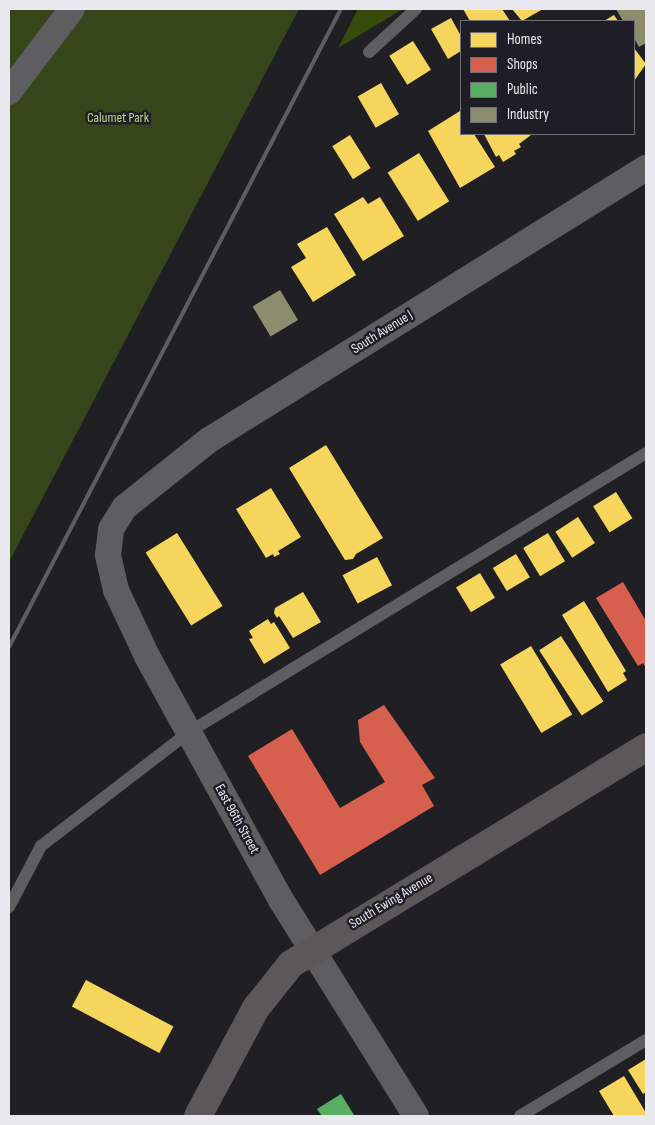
<!DOCTYPE html>
<style>
body{margin:0}
#map{position:relative;width:655px;height:1125px;overflow:hidden;background:#202024;font-family:"Sofia Sans Condensed",sans-serif}
div>[style]{position:absolute}
.green>*{inset:0;background:#36451a}
.forest>*{inset:0;background:#364a0c}
.homes>*{inset:0;background:#f6d55c;transform-origin:0 0}
.shops>*{inset:0;background:#d6604d}
.public>*{inset:0;background:#5aae61}
.industry>*{inset:0;background:#8c8c6e;transform-origin:0 0}
.service>*{height:12px;margin:-6px;padding:0 6px;transform-origin:6px;border-radius:6px;background:#5e5e61}
.minor>*{height:26px;margin:-13px;padding:0 13px;transform-origin:13px;border-radius:13px;background:#5e5e61}
.primary>*{height:28px;margin:-14px;padding:0 14px;transform-origin:14px;border-radius:14px;background:#5c5759}
.rail>*{height:4px;margin:-2px;padding:0 2px;transform-origin:2px;border-radius:2px;background:#5e5e60}
span{translate:-50% -50%;white-space:nowrap;text-align:center;line-height:1.15;-webkit-text-stroke:5px #1f1e26;paint-order:stroke}
.park-label{font-size:14px;color:#b7dc7e}
.street-label{font-size:14px;color:#e9e8ee}
.frame{position:absolute;inset:0;border:10px solid #e9e8ee;pointer-events:none}
.legend{position:absolute;left:460px;top:20px;width:175px;height:115px;box-sizing:border-box;background:#1f1e26;border:1px solid #706f76;margin:0;padding:6px 9px;list-style:none;font-size:15px;color:#e9e8ee}
.legend li{display:flex;align-items:center;gap:10px;height:25px}
.legend b{width:25px;border:1px solid #706f76}
</style>
<div id="map">
<div class="green">
<i style="clip-path:polygon(9px 9px,299px 9px,9px 562px)"></i>
</div>
<div class="forest">
<i style="clip-path:polygon(358px 9px,403px 9px,338px 48px)"></i>
</div>
<div class="homes">
<i style="clip-path:polygon(463px 9px,502px 9px,510px 21px,470px 21px)"></i>
<i style="clip-path:polygon(512px 9px,543px 9px,522px 21px)"></i>
<i style="clip-path:polygon(614px 15px,618px 21px,604px 21px)"></i>
<i style="clip-path:polygon(451px 18px,461px 36px,461px 51px,448px 59px,431px 29px)"></i>
<i style="left:413px;top:41px;width:34px;height:28px;rotate:58deg"></i>
<i style="clip-path:polygon(634px 48px,646px 64px,634px 81px)"></i>
<i style="left:381px;top:83px;width:36px;height:27px;rotate:60deg"></i>
<i style="clip-path:polygon(460px 111px,461px 134px,474px 134px,495px 167px,460px 188px,428px 131px)"></i>
<i style="clip-path:polygon(484px 134px,530px 134px,531px 135px,519px 144px,521px 147px,514px 151px,516px 154px,503px 162px,499px 155px,496px 157px)"></i>
<i style="left:350px;top:135px;width:39px;height:21px;rotate:58deg"></i>
<i style="left:419px;top:153px;width:57px;height:37px;rotate:58deg"></i>
<i style="clip-path:polygon(363px 197px,368px 204px,380px 197px,404px 236px,363px 261px,334px 214px)"></i>
<i style="clip-path:polygon(327px 227px,356px 275px,313px 302px,291px 267px,306px 258px,297px 244px)"></i>
<i style="clip-path:polygon(326px 445px,383px 538px,356px 554px,353px 559px,345px 560px,289px 468px)"></i>
<i style="clip-path:polygon(271px 488px,301px 537px,278px 551px,280px 554px,274px 557px,273px 554px,266px 558px,236px 509px)"></i>
<i style="left:616px;top:492px;width:31px;height:27px;rotate:58deg"></i>
<i style="left:578px;top:517px;width:31px;height:27px;rotate:57deg"></i>
<i style="left:177px;top:533px;width:86px;height:37px;rotate:58deg"></i>
<i style="left:548px;top:533px;width:33px;height:29px;rotate:59deg"></i>
<i style="left:516px;top:554px;width:27px;height:27px;rotate:59deg"></i>
<i style="left:377px;top:557px;width:32px;height:39px;rotate:62deg"></i>
<i style="left:480px;top:573px;width:29px;height:28px;rotate:59deg"></i>
<i style="clip-path:polygon(303px 592px,321px 622px,293px 638px,279px 616px,277px 618px,274px 613px,275px 608px)"></i>
<i style="clip-path:polygon(584px 601px,626px 671px,623px 673px,627px 680px,608px 692px,562px 615px)"></i>
<i style="clip-path:polygon(268px 619px,271px 624px,274px 622px,290px 648px,264px 664px,249px 639px,253px 638px,249px 631px)"></i>
<i style="left:561px;top:636px;width:78px;height:26px;rotate:57deg"></i>
<i style="left:531px;top:646px;width:80px;height:36px;rotate:59deg"></i>
<i style="left:86px;top:980px;width:99px;height:30px;rotate:28deg"></i>
<i style="clip-path:polygon(646px 1059px,646px 1092px,643px 1094px,628px 1070px)"></i>
<i style="clip-path:polygon(624px 1076px,646px 1113px,646px 1116px,614px 1116px,599px 1091px)"></i>
</div>
<div class="shops">
<i style="clip-path:polygon(623px 582px,646px 621px,646px 668px,643px 663px,638px 666px,596px 598px)"></i>
<i style="clip-path:polygon(384px 705px,435px 778px,422px 785px,434px 806px,320px 875px,248px 756px,292px 729px,340px 808px,385px 782px,360px 742px,358px 720px)"></i>
</div>
<div class="public">
<i style="clip-path:polygon(341px 1094px,354px 1115px,322px 1116px,317px 1109px)"></i>
</div>
<div class="industry">
<i style="clip-path:polygon(616px 9px,646px 9px,646px 43px,639px 47px,634px 38px,634px 21px,623px 21px)"></i>
<i style="left:280px;top:290px;width:35px;height:32px;rotate:59deg"></i>
</div>
<div class="service">
<i style="left:369px;top:52px;width:64px;rotate:-42.5deg"></i>
<i style="left:9px;top:907px;width:69px;rotate:-62.3deg"></i>
<i style="left:41px;top:846px;width:187px;rotate:-37.6deg"></i>
<i style="left:189px;top:732px;width:535px;rotate:-31.4deg"></i>
<i style="left:520px;top:1116px;width:147px;rotate:-31.1deg"></i>
</div>
<div class="minor">
<i style="left:9px;top:92px;width:104px;rotate:-52.8deg"></i>
<i style="left:416px;top:1116px;width:255px;rotate:-122deg"></i>
<i style="left:281px;top:900px;width:278px;rotate:-118.8deg"></i>
<i style="left:147px;top:656px;width:73px;rotate:-115.2deg"></i>
<i style="left:116px;top:590px;width:36px;rotate:-103deg"></i>
<i style="left:108px;top:555px;width:26px;rotate:-83deg"></i>
<i style="left:111px;top:529px;width:26px;rotate:-58deg"></i>
<i style="left:125px;top:507px;width:107px;rotate:-38.6deg"></i>
<i style="left:209px;top:440px;width:515px;rotate:-31.9deg"></i>
</div>
<div class="primary">
<i style="left:198px;top:1116px;width:123px;rotate:-61.8deg"></i>
<i style="left:256px;top:1008px;width:56px;rotate:-51.5deg"></i>
<i style="left:291px;top:964px;width:416px;rotate:-31.4deg"></i>
</div>
<div class="rail">
<i style="left:9px;top:647px;width:719px;rotate:-62.51deg"></i>
</div>
<div class="park-label">
<span style="left:118px;top:118px">Calumet Park</span>
</div>
<div class="street-label">
<span style="left:382px;top:332px;rotate:-32deg">South Avenue J</span>
<span style="left:237px;top:819px;rotate:61deg">East 96th Street</span>
<span style="left:391px;top:901px;rotate:-31deg">South Ewing Avenue</span>
</div>
<div class="frame"></div>
<ul class="legend">
<li><b style="height:14px;background:#f6d55c"></b>Homes</li>
<li><b style="height:14px;background:#d6604d"></b>Shops</li>
<li><b style="height:14px;background:#5aae61"></b>Public</li>
<li><b style="height:14px;background:#8c8c6e"></b>Industry</li>
</ul>
</div>
